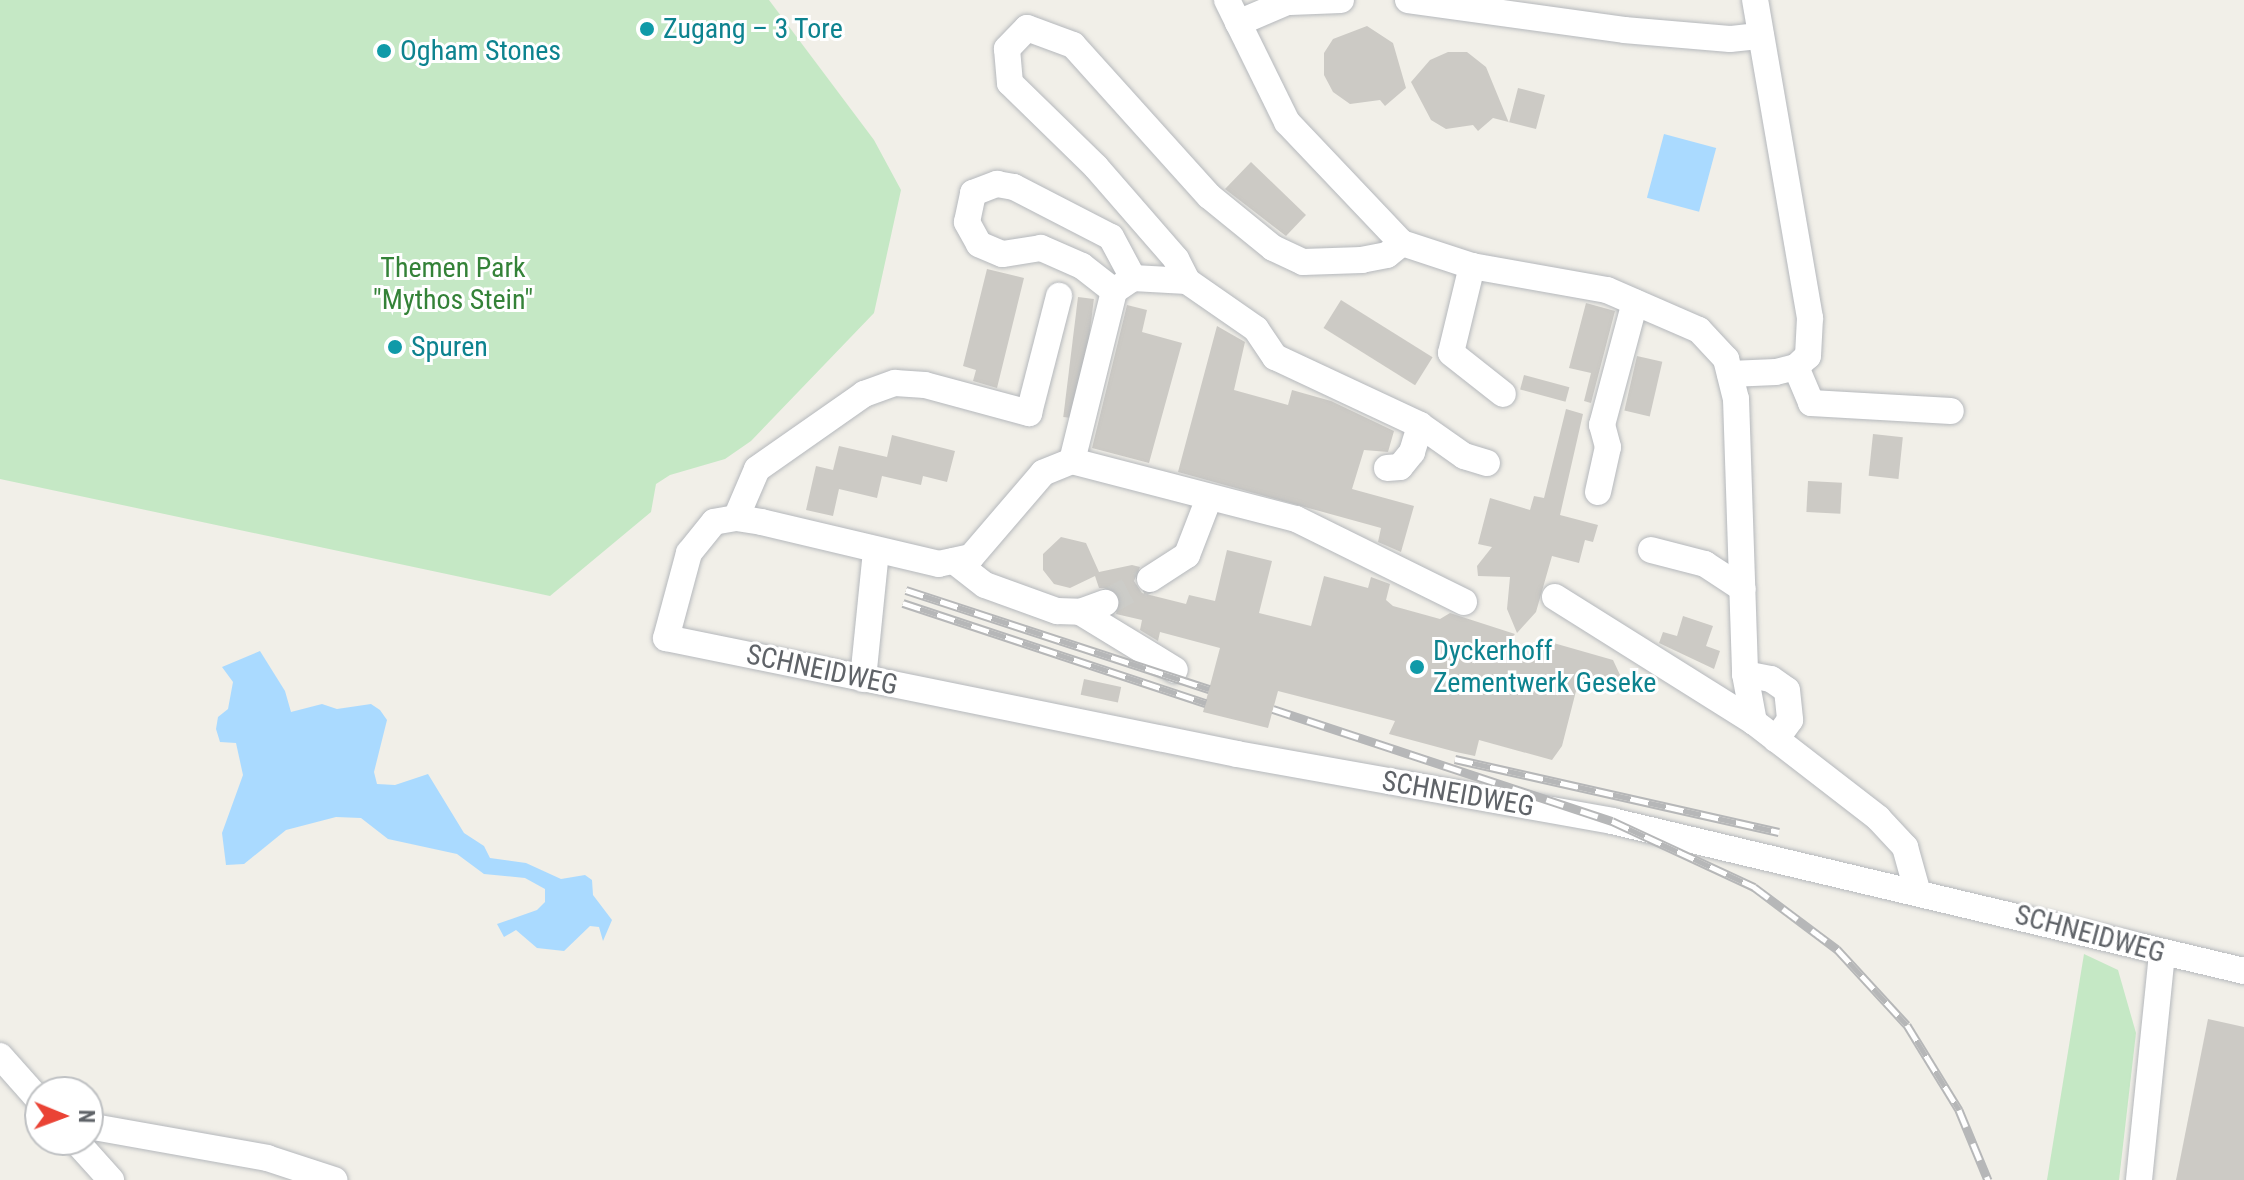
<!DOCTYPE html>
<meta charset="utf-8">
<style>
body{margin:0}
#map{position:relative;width:2244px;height:1180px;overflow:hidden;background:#f1efe8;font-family:"Roboto Condensed",sans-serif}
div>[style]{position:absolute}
.green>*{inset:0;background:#c5e8c5}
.water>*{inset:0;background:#aadaff;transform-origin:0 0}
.building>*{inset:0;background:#cccac5;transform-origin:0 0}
.minor-tunnel>*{height:26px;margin-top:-13px;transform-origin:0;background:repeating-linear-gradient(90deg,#ccccc8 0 26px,transparent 0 39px)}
.roads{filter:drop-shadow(0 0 2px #b5b8bc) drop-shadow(0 0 2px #b5b8bc)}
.minor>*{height:26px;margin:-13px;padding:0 13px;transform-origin:13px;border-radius:13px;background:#fff}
.rail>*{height:9px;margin-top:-4.5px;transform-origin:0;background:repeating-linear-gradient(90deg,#fff 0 18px,#b6b7b8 0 36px);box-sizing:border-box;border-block:2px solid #b6b7b8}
.dots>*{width:22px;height:22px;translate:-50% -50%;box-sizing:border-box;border:4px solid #fff;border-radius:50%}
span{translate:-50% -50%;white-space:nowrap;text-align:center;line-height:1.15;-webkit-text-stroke:6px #fff;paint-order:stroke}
.culture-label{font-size:28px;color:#0d838f}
.left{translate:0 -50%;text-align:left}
.park-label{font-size:28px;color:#348238}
.street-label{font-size:28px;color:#5f6368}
.north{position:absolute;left:24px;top:1076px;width:80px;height:80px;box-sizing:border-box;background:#fff;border:2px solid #bfc1c3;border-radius:50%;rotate:91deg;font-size:22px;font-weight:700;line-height:32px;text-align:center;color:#5f6368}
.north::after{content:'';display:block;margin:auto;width:28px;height:36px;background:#ea4335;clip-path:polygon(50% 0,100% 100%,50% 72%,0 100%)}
</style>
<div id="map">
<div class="green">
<i style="clip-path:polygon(0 0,769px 0,874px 140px,901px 190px,874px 313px,751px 441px,725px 459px,670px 475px,656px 484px,651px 512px,550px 596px,0 479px)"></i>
<i style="clip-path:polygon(2084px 954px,2118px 970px,2136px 1033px,2119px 1180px,2047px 1180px)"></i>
</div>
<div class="water">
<i style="left:1664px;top:134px;width:54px;height:66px;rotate:15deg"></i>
<i style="clip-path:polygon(260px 651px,285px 691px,291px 712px,322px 704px,337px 709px,371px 704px,380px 710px,387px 720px,374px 772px,377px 784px,395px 785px,428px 774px,464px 833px,484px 846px,490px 858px,526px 863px,561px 879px,585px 875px,592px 880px,593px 895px,612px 920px,603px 941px,599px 927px,590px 926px,564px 951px,537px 948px,516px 930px,504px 937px,497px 924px,537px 910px,545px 902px,545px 889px,525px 878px,484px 874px,457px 854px,388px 839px,361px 818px,336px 817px,286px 830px,244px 864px,226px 865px,222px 833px,243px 775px,236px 743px,220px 742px,216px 729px,218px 717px,228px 709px,233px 682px,222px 667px)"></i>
</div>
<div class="building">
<i style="clip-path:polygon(1367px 26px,1393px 43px,1406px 88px,1385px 106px,1380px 100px,1350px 104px,1333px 92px,1324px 75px,1324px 53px,1333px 39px)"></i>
<i style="clip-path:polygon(1448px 52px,1467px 52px,1486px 67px,1509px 123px,1518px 88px,1545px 95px,1536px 129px,1493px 118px,1478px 131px,1473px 125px,1446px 129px,1431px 120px,1411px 82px,1430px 60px)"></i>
<i style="clip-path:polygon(1251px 162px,1306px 215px,1286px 236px,1225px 189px)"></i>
<i style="clip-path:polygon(987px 269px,1024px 278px,997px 388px,973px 381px,976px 370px,963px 366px)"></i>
<i style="left:1078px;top:297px;width:16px;height:121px;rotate:7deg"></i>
<i style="left:1341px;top:300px;width:108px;height:33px;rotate:32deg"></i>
<i style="clip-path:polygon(1586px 303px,1615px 311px,1591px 403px,1584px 401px,1591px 373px,1569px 368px)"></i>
<i style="clip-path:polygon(1127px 305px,1147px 310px,1142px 332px,1182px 343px,1149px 463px,1092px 448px)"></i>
<i style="clip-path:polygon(1217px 326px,1245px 342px,1234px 390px,1288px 405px,1292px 390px,1331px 401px,1394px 431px,1388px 452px,1364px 450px,1352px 489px,1414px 506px,1401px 552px,1378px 542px,1381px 528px,1178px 472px)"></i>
<i style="left:1637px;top:356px;width:26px;height:56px;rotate:13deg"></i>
<i style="left:1524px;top:375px;width:47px;height:15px;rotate:15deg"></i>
<i style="clip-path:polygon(1566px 409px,1583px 414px,1560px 515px,1598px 525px,1593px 542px,1585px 540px,1579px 563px,1552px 556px,1536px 612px,1517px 633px,1507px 609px,1510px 577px,1478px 576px,1477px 566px,1492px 547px,1478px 544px,1490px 498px,1530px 510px,1534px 496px,1544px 498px)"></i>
<i style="left:1873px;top:434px;width:30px;height:42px;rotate:6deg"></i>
<i style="clip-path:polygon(892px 435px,955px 451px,947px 482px,923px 476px,921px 485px,882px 476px,877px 498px,839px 489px,833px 516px,806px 510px,816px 466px,833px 470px,839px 446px,887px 457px)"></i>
<i style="left:1808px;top:481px;width:34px;height:31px;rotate:3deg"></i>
<i style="clip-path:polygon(1061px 537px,1086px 543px,1099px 572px,1132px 565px,1140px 567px,1134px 581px,1142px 593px,1186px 604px,1189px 595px,1215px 601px,1227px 550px,1272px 561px,1259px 613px,1311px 626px,1324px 576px,1368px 588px,1371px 577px,1390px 584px,1386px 600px,1393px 606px,1440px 619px,1450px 613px,1515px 634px,1500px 650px,1550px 642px,1613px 660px,1621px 677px,1611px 688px,1588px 685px,1586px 694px,1576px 691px,1562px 746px,1552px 760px,1479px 740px,1475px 756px,1456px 752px,1389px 734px,1395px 721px,1278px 691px,1268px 728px,1203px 712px,1220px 648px,1160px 632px,1158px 641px,1140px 630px,1142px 620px,1116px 614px,1120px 597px,1109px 588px,1099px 588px,1095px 576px,1070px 588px,1054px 584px,1043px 570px,1043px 554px)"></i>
<i style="clip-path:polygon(1683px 616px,1713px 626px,1706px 646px,1720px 651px,1714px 669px,1659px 643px,1663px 632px,1677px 636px)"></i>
<i style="left:1084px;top:679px;width:38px;height:16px;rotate:12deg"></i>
<i style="clip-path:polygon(2208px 1019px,2244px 1027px,2244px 1180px,2176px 1180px)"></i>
</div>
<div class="minor-tunnel">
<i style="left:1105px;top:603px;width:51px;rotate:-28.1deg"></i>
</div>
<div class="roads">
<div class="minor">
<i style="left:1227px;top:0;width:136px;rotate:63.8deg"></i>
<i style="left:1287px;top:122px;width:167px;rotate:46.5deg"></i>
<i style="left:1402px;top:243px;width:74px;rotate:18.2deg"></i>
<i style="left:1472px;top:266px;width:137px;rotate:10.1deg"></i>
<i style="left:1607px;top:290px;width:100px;rotate:23.5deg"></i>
<i style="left:1699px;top:330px;width:40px;rotate:47deg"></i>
<i style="left:1726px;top:359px;width:41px;rotate:76deg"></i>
<i style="left:1736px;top:399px;width:275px;rotate:88.1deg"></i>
<i style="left:1745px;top:674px;width:49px;rotate:79.4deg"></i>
<i style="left:1754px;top:722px;width:157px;rotate:37.7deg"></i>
<i style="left:1878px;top:818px;width:40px;rotate:47deg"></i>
<i style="left:1905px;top:847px;width:45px;rotate:74.4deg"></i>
<i style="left:1408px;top:0;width:218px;rotate:7.9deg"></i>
<i style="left:1624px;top:30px;width:106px;rotate:4.9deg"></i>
<i style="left:1730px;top:39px;width:31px;rotate:-6deg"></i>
<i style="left:1290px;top:2px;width:51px;rotate:-2.2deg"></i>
<i style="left:1238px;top:23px;width:59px;rotate:-23.1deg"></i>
<i style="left:1402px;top:243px;width:19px;rotate:141deg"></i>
<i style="left:1387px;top:255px;width:25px;rotate:169deg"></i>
<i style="left:1362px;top:260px;width:59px;rotate:178.1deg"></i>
<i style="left:1303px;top:262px;width:33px;rotate:-155deg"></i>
<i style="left:1273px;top:248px;width:82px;rotate:-140.9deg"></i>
<i style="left:1209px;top:196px;width:203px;rotate:-132deg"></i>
<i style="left:1073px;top:45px;width:49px;rotate:-159.7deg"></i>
<i style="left:1027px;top:28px;width:29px;rotate:134deg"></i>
<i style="left:1007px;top:49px;width:34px;rotate:85deg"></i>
<i style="left:1010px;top:83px;width:120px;rotate:44.3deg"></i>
<i style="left:1096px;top:167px;width:122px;rotate:49deg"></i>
<i style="left:1176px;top:259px;width:25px;rotate:63deg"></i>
<i style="left:1187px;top:281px;width:84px;rotate:34.8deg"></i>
<i style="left:1256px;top:329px;width:34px;rotate:56deg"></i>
<i style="left:1275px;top:357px;width:160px;rotate:25.1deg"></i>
<i style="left:1420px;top:425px;width:54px;rotate:35.2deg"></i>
<i style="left:1464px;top:456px;width:24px;rotate:17deg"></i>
<i style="left:1472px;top:266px;width:89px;rotate:103.6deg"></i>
<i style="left:1451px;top:353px;width:66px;rotate:38.3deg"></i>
<i style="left:1133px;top:278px;width:54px;rotate:3.2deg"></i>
<i style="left:1796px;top:367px;width:39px;rotate:67deg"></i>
<i style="left:1811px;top:403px;width:140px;rotate:3.3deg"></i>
<i style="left:1730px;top:374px;width:46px;rotate:-2.5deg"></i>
<i style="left:1776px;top:372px;width:21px;rotate:-14deg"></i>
<i style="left:1796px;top:367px;width:16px;rotate:-43deg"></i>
<i style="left:1808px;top:356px;width:38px;rotate:-87deg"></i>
<i style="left:1810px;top:318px;width:323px;rotate:-99.8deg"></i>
<i style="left:1072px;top:461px;width:175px;rotate:-76.1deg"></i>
<i style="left:1114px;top:291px;width:41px;rotate:-142deg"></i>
<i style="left:1082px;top:266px;width:45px;rotate:-156.3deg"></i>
<i style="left:1041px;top:248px;width:39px;rotate:171deg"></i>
<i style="left:1002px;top:254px;width:25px;rotate:-157deg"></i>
<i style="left:979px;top:244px;width:25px;rotate:-119deg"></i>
<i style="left:967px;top:222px;width:30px;rotate:-78deg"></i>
<i style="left:973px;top:193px;width:26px;rotate:-21deg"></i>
<i style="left:997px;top:184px;width:17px;rotate:10deg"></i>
<i style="left:1014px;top:187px;width:109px;rotate:27.3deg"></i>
<i style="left:1111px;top:237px;width:47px;rotate:61.8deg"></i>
<i style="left:1133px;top:278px;width:23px;rotate:146deg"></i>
<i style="left:1387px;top:468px;width:13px;rotate:-4deg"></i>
<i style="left:1400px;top:467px;width:19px;rotate:-51deg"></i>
<i style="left:1412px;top:452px;width:28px;rotate:-73deg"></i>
<i style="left:1598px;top:492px;width:46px;rotate:-77.5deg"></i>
<i style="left:1608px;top:447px;width:23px;rotate:-105deg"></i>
<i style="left:1602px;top:425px;width:127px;rotate:-75deg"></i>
<i style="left:736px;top:518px;width:53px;rotate:-66.8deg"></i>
<i style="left:757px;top:469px;width:131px;rotate:-35deg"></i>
<i style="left:864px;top:394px;width:33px;rotate:-20deg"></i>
<i style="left:895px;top:383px;width:30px;rotate:4deg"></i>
<i style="left:925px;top:385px;width:108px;rotate:15.1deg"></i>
<i style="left:1029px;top:413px;width:121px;rotate:-75.6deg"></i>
<i style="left:1651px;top:550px;width:56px;rotate:14.5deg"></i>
<i style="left:1705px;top:564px;width:45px;rotate:33.3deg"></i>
<i style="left:954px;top:561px;width:39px;rotate:38deg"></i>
<i style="left:985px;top:585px;width:77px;rotate:19.9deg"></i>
<i style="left:1057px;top:611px;width:23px;rotate:2deg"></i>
<i style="left:1080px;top:612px;width:27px;rotate:-20deg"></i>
<i style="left:1150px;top:579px;width:44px;rotate:-33deg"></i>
<i style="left:1187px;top:555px;width:61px;rotate:-68.9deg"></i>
<i style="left:1555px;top:597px;width:235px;rotate:32.1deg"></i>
<i style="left:1464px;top:602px;width:187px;rotate:-153.7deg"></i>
<i style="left:1296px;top:519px;width:231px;rotate:-165.5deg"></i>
<i style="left:1072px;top:461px;width:31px;rotate:158deg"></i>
<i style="left:1043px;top:473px;width:111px;rotate:130.6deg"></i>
<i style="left:971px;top:557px;width:33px;rotate:168deg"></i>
<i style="left:939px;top:564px;width:182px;rotate:-166.7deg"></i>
<i style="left:762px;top:522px;width:26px;rotate:-171deg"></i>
<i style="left:736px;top:518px;width:22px;rotate:170deg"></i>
<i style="left:714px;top:522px;width:40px;rotate:129deg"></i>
<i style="left:689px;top:553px;width:88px;rotate:105.1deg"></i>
<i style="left:666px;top:638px;width:583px;rotate:11.48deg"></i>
<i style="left:1237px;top:754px;width:381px;rotate:10.1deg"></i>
<i style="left:1612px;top:821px;width:650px;rotate:13.35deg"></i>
<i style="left:1080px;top:612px;width:111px;rotate:31.4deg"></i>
<i style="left:1745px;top:674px;width:26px;rotate:11deg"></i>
<i style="left:1771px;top:679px;width:19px;rotate:35deg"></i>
<i style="left:1787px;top:690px;width:30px;rotate:84deg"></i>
<i style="left:1790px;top:720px;width:24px;rotate:126deg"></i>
<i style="left:863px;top:679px;width:129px;rotate:-84.2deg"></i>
<i style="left:0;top:1056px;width:60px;rotate:48.4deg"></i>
<i style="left:88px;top:1126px;width:182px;rotate:10.1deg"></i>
<i style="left:267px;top:1158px;width:71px;rotate:18.2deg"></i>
<i style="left:75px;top:1140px;width:54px;rotate:48deg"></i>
<i style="left:2139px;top:1180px;width:227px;rotate:-84.2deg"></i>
</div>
</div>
<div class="rail">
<i style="left:906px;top:590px;width:319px;rotate:18.1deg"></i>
<i style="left:903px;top:603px;width:319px;rotate:18.3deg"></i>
<i style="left:1273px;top:709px;width:357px;rotate:18.3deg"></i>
<i style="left:1612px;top:821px;width:157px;rotate:24.9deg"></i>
<i style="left:1754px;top:887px;width:104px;rotate:36.8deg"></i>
<i style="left:1837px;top:949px;width:103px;rotate:47.4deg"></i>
<i style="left:1907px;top:1025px;width:100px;rotate:58.5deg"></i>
<i style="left:1959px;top:1110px;width:76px;rotate:67.5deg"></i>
<i style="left:1455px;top:759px;width:332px;rotate:12.7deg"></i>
</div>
<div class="dots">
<i style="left:647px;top:29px;background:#0f9aa8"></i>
<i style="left:384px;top:51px;background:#0f9aa8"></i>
<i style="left:395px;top:347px;background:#0f9aa8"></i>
<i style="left:1417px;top:667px;background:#0f9aa8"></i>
</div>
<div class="culture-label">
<span class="left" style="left:663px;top:29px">Zugang – 3 Tore</span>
<span class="left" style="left:400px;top:51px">Ogham Stones</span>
<span class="left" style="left:411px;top:347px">Spuren</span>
<span class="left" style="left:1433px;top:667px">Dyckerhoff<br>Zementwerk Geseke</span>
</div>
<div class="park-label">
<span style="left:453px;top:284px">Themen Park<br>"Mythos Stein"</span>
</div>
<div class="street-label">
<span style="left:822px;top:670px;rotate:12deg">SCHNEIDWEG</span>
<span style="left:1458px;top:794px;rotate:10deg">SCHNEIDWEG</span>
<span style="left:2090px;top:934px;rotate:15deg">SCHNEIDWEG</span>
</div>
<div class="north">N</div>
</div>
